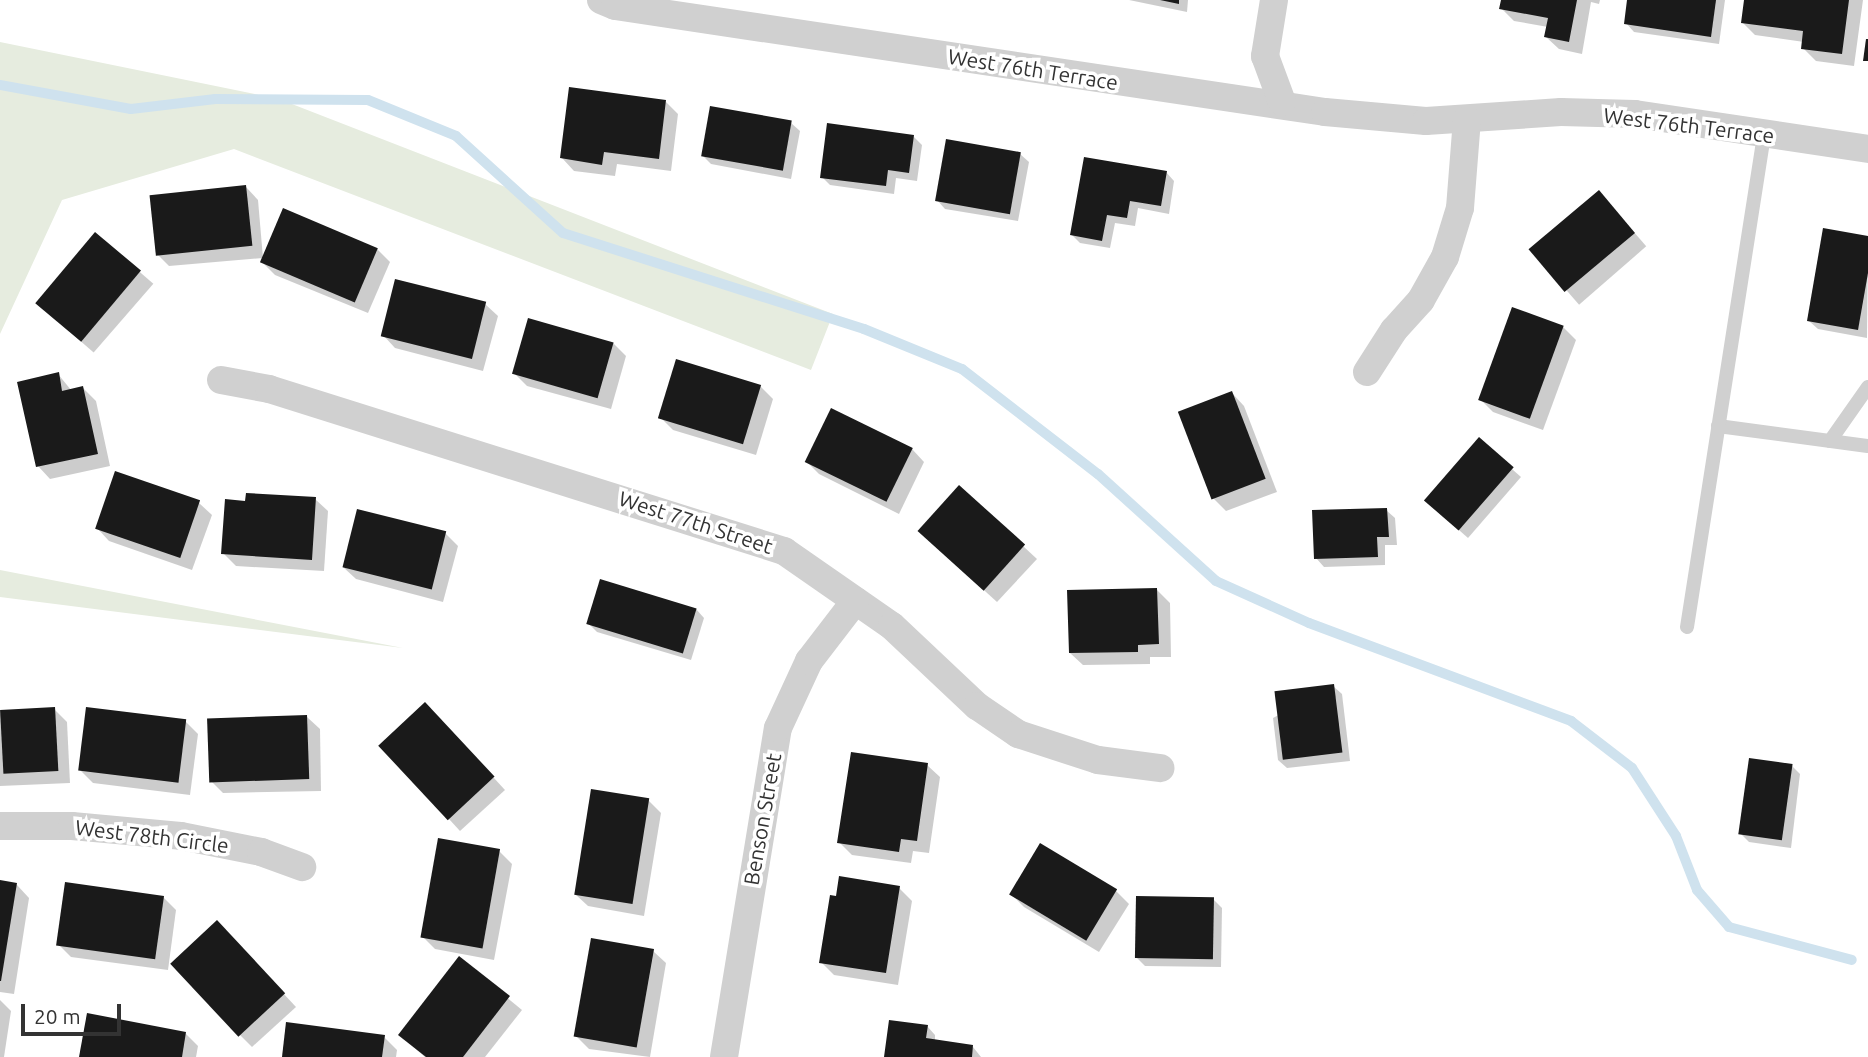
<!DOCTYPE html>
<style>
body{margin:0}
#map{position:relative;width:1868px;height:1057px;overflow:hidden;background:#fff;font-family:Ubuntu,sans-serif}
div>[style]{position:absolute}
.green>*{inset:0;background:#e6ecdf}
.shadow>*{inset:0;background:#0003;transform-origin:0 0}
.stream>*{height:10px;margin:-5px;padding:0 5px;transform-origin:5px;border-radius:5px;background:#cfe2ee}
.building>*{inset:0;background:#1a1a1a;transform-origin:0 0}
.service>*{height:14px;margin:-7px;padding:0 7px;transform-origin:7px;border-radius:7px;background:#d0d0d0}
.minor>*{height:28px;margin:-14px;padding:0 14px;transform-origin:14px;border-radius:14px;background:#d0d0d0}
span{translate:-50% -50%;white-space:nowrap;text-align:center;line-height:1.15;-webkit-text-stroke:7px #fff;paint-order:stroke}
.street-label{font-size:21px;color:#333}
.scale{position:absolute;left:21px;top:1004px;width:100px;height:32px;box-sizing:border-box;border:4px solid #333;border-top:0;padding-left:9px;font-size:21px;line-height:24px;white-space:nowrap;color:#333;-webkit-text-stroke:5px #fff;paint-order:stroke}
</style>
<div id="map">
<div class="green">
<i style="clip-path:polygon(0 42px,279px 99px,833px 314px,811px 370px,234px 149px,62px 200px,0 334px)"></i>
<i style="clip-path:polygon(0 570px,403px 648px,0 597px)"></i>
</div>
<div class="shadow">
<i style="clip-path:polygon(1129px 0,1188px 0,1187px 12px)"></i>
<i style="clip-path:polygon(1502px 0,1600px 0,1599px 4px,1591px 2px,1582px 54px,1559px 49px,1546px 37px,1548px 27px,1514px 21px,1501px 8px)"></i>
<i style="clip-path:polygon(1629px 0,1725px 0,1719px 44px,1634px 32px,1626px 23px)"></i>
<i style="clip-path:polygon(1746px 0,1863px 0,1854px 66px,1816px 61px,1803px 48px,1804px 42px,1755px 35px,1743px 23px)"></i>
<i style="clip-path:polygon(666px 102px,678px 114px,671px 171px,617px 164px,615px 176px,574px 171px,562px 158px)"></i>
<i style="clip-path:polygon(791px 123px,800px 131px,791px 179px,711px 164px,703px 156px)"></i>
<i style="clip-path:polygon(913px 136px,922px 145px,917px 181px,896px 178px,894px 194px,830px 185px,822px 177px)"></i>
<i style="clip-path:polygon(1020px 154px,1029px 162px,1018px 221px,945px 209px,937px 200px)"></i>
<i style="clip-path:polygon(1166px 172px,1174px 181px,1169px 214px,1138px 208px,1135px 226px,1115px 223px,1110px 248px,1080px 243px,1072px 235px)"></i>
<i style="clip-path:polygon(246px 187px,258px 200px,263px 258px,169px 266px,156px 253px)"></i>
<i style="left:1599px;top:192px;width:72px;height:89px;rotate:49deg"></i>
<i style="left:96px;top:234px;width:76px;height:91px;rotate:41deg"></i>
<i style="clip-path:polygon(1868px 238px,1867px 338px,1818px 329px,1809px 321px)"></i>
<i style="clip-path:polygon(377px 249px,390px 262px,368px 313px,275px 275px,262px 262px)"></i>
<i style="clip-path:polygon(485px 304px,498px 316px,483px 371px,395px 348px,383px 335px)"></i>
<i style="clip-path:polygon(1563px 327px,1576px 340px,1543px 430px,1493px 412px,1481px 400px)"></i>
<i style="clip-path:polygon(613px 343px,626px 356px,611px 409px,527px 386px,515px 374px)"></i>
<i style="clip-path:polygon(58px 374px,71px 390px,83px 388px,96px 401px,110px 466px,50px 479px,38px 466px)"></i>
<i style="clip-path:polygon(760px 386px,773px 399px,756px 455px,673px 430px,660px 417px)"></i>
<i style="clip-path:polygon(1232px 393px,1244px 406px,1277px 492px,1226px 511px,1213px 498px)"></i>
<i style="clip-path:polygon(1479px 440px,1521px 477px,1468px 538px,1435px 509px)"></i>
<i style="clip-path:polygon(912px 449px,924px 462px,899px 514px,819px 474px,806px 461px)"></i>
<i style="clip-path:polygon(959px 487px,1037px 559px,997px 602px,932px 543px)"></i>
<i style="clip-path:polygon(315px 499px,328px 511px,324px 571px,236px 566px,223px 553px)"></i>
<i style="clip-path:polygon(199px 503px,212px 515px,192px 570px,109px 541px,97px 528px)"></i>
<i style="clip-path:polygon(1386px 510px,1395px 518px,1397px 545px,1385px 545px,1385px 565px,1324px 567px,1316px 558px)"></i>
<i style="clip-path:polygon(445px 533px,458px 546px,443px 602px,356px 579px,343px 567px)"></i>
<i style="clip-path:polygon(1157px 590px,1170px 603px,1171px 657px,1150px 657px,1150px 664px,1083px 665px,1070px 653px)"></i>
<i style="clip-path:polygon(696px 609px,704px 618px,691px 660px,597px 632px,588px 623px)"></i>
<i style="clip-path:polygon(1333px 686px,1342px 694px,1350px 761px,1287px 768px,1278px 760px,1273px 718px)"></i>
<i style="clip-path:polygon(54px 709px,67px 722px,70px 783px,0 786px,0 711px)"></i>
<i style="clip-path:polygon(307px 717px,320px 729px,321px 791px,223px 793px,210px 780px)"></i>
<i style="clip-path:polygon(438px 717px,505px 790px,460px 831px,381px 745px)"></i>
<i style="clip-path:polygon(185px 721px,198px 734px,190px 795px,93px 783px,80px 770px)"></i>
<i style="clip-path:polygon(927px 765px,940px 777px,929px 853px,913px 851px,911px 863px,852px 855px,839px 842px)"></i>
<i style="clip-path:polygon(1792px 766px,1800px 774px,1791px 848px,1749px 842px,1740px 833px)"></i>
<i style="clip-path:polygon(648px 800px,661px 813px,644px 916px,588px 906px,575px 894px)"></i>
<i style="clip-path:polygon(499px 851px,512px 864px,494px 960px,435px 949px,422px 936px)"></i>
<i style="clip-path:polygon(0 882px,17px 885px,29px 898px,14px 994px,0 992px)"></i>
<i style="clip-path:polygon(899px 888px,912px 901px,898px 985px,834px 975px,821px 962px)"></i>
<i style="clip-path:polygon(1116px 891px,1129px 904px,1099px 952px,1024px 907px,1011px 894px)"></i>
<i style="clip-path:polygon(163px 897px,176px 910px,168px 970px,71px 957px,58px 944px)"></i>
<i style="clip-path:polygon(1213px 899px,1222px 908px,1221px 967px,1145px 966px,1137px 958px)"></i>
<i style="clip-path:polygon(229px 935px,296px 1007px,252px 1047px,240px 1035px)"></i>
<i style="clip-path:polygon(653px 951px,666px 963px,650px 1057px,589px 1049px,576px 1036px)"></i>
<i style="clip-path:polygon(459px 958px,522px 1010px,485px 1057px,425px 1057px,400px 1035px)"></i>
<i style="clip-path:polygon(0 1000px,11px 1011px,4px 1057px,0 1057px)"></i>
<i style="clip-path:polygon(927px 1026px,935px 1035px,935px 1041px,973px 1047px,981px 1057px,886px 1057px)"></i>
<i style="clip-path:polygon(185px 1033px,198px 1046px,196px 1057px,81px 1057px)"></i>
<i style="clip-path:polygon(384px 1037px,397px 1050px,396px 1057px,283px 1057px)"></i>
</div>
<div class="stream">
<i style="left:0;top:85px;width:133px;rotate:10.4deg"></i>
<i style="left:131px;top:109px;width:85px;rotate:-6.8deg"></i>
<i style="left:215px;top:99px;width:153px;rotate:0.4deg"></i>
<i style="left:368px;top:100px;width:95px;rotate:22.2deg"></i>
<i style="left:456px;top:136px;width:144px;rotate:42.2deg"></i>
<i style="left:563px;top:233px;width:316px;rotate:17.7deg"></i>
<i style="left:864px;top:329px;width:106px;rotate:22.2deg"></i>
<i style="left:962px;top:369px;width:172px;rotate:37.7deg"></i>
<i style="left:1098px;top:474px;width:159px;rotate:42.2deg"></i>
<i style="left:1216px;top:581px;width:102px;rotate:24.3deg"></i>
<i style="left:1309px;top:623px;width:280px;rotate:20.5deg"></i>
<i style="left:1571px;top:721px;width:77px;rotate:37.6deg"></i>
<i style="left:1632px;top:768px;width:81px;rotate:57.1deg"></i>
<i style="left:1676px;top:836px;width:58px;rotate:68.7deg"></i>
<i style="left:1697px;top:890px;width:49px;rotate:49.1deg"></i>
<i style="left:1729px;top:927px;width:127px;rotate:15deg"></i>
</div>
<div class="building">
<i style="clip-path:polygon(1160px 0,1179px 0,1179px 4px)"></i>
<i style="clip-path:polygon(1501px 0,1577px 0,1569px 42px,1544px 37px,1548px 18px,1499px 9px)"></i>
<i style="clip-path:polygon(1627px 0,1716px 0,1711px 37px,1624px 24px)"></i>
<i style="clip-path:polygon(1744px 0,1849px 0,1842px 54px,1801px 49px,1803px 31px,1741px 23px)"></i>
<i style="clip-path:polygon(1866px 39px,1868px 39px,1868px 61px,1863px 61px)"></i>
<i style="clip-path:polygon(569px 87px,666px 100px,659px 159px,604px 152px,602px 165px,560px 158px)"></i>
<i style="left:710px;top:106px;width:83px;height:51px;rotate:10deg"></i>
<i style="clip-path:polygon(827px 123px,914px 135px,909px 173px,888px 170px,886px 186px,820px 178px)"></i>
<i style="left:946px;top:139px;width:76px;height:63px;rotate:10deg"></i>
<i style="clip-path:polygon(1084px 157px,1167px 171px,1161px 206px,1130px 201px,1127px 218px,1107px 215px,1102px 241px,1070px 235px)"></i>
<i style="left:246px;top:185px;width:61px;height:97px;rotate:84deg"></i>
<i style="left:1599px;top:190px;width:56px;height:92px;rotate:50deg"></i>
<i style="left:283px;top:208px;width:103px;height:59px;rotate:23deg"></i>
<i style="clip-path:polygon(1823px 228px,1868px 236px,1868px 273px,1858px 330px,1807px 321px)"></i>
<i style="left:95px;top:232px;width:60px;height:93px;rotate:40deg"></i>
<i style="left:395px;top:279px;width:94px;height:59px;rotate:14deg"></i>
<i style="left:1512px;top:307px;width:55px;height:99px;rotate:20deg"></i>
<i style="left:528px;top:318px;width:89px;height:58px;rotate:16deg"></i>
<i style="left:676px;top:359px;width:89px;height:62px;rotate:17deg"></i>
<i style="clip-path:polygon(59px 372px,62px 391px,83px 386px,98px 454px,36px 467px,17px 382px)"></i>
<i style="left:1232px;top:391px;width:94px;height:58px;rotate:69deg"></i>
<i style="left:831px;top:408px;width:91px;height:60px;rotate:26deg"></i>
<i style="left:1479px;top:437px;width:46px;height:84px;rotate:41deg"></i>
<i style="left:115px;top:471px;width:90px;height:61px;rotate:19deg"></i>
<i style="left:959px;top:485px;width:89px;height:62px;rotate:42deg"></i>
<i style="clip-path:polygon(246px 493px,316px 497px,312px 560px,221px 554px,225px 499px,245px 501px)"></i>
<i style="clip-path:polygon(1387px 508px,1389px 537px,1377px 537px,1378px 557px,1314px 559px,1312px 510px)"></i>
<i style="left:357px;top:509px;width:92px;height:60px;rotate:14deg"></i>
<i style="left:600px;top:579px;width:101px;height:47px;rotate:17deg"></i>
<i style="clip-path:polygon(1157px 588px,1159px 644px,1138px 645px,1138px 652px,1069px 653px,1067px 590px)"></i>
<i style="left:1334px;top:684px;width:69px;height:60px;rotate:83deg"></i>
<i style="left:425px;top:702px;width:102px;height:64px;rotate:47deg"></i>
<i style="left:55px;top:707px;width:64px;height:55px;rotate:87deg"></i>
<i style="left:86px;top:707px;width:101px;height:64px;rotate:7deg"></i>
<i style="left:307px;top:715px;width:64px;height:100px;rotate:88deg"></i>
<i style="clip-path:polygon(851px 752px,928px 763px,917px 841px,901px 839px,899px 852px,837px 843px)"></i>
<i style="left:1749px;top:758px;width:44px;height:77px;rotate:8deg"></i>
<i style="left:591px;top:789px;width:59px;height:107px;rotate:9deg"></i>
<i style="left:438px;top:838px;width:63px;height:101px;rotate:10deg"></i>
<i style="left:1040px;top:843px;width:90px;height:60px;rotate:31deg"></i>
<i style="clip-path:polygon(839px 876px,900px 886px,886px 973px,819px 963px,830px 895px,836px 896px)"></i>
<i style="clip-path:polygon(0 880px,17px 883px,1px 981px,0 981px)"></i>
<i style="left:65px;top:882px;width:100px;height:64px;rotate:8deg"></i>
<i style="left:1136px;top:896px;width:78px;height:62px;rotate:1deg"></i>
<i style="left:217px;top:920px;width:100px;height:64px;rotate:47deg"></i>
<i style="left:591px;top:938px;width:64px;height:100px;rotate:10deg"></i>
<i style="clip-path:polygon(459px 956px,510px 996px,463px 1057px,426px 1057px,398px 1035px)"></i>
<i style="clip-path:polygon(87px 1013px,186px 1032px,182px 1057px,79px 1057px)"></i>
<i style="clip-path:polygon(889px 1020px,928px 1025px,926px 1038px,973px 1045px,972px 1057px,884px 1057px)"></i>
<i style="clip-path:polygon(286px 1022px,385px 1035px,382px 1057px,282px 1057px)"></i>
</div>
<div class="service">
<i style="left:1718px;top:426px;width:151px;rotate:7.6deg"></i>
<i style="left:1830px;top:441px;width:66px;rotate:-54.9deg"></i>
<i style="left:1687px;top:627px;width:500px;rotate:-81.1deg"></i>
</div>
<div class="minor">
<i style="left:601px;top:0;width:15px;rotate:23deg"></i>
<i style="left:615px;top:6px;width:718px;rotate:8.49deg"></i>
<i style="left:1325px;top:112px;width:101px;rotate:5.1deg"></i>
<i style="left:1426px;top:121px;width:135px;rotate:-3.8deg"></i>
<i style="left:1561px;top:112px;width:74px;rotate:1.5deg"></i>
<i style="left:1635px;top:114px;width:236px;rotate:8.5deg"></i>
<i style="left:1274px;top:0;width:57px;rotate:99.1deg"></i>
<i style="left:1265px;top:56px;width:49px;rotate:69.7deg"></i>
<i style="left:1367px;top:372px;width:50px;rotate:-57.3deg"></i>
<i style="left:1394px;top:330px;width:40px;rotate:-48deg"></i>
<i style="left:1421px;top:300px;width:49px;rotate:-60.8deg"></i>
<i style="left:1445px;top:257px;width:51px;rotate:-73deg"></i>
<i style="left:1460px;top:208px;width:88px;rotate:-85.5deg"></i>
<i style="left:221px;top:380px;width:49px;rotate:10.6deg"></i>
<i style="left:269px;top:389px;width:540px;rotate:17.46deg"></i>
<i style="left:784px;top:551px;width:131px;rotate:34.8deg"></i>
<i style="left:892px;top:626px;width:117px;rotate:43.3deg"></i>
<i style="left:977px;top:706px;width:50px;rotate:34.3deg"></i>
<i style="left:1018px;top:734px;width:84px;rotate:18deg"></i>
<i style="left:1098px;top:760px;width:63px;rotate:7.4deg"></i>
<i style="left:0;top:826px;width:72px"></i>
<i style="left:72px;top:826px;width:109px;rotate:5.2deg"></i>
<i style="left:181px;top:836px;width:82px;rotate:11.3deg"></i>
<i style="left:261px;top:852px;width:44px;rotate:20.1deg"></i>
<i style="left:724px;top:1057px;width:333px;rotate:-80.7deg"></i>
<i style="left:778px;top:728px;width:74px;rotate:-65.2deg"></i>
<i style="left:809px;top:661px;width:76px;rotate:-52.5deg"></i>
</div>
<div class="street-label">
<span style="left:1033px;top:69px;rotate:9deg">West 76th Terrace</span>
<span style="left:1689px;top:125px;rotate:7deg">West 76th Terrace</span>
<span style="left:696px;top:522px;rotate:18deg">West 77th Street</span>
<span style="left:762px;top:819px;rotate:-80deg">Benson Street</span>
<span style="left:152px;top:836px;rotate:7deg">West 78th Circle</span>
</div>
<div class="scale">20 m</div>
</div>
